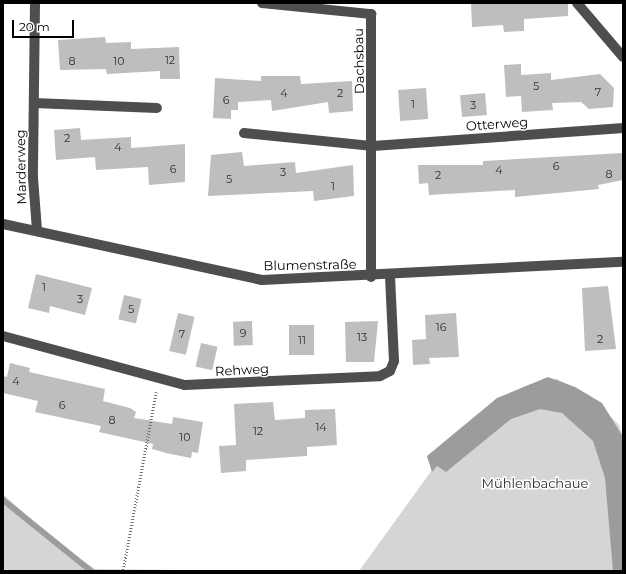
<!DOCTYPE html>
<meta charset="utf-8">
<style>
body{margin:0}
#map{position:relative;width:626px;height:574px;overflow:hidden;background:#fff;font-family:Montserrat,sans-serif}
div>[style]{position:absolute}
.green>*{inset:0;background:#d5d5d5}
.water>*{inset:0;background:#9c9c9c}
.stream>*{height:6px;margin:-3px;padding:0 3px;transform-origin:3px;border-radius:3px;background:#9c9c9c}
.building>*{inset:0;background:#bebebe;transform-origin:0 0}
.path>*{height:2.5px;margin-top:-1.25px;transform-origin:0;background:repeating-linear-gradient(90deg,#707070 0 1px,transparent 0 3px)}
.minor>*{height:10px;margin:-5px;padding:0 5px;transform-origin:5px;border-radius:5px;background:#4e4e4e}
span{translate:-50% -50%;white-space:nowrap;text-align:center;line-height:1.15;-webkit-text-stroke:3px #fff;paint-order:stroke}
.number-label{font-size:11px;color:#303030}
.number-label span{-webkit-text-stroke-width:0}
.street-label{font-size:13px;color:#000}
.park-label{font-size:13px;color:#2c2c2c}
.frame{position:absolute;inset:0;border:4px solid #000;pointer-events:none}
.scale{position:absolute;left:12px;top:20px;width:62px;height:18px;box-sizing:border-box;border:2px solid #000;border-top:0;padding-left:5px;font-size:12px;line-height:14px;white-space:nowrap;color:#000;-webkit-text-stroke:3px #fff;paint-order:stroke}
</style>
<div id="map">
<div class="green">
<i style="clip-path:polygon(557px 379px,589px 395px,619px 425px,623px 437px,623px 571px,359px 571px,432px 470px,427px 457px,498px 402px,527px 385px)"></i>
<i style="clip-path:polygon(3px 494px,60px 545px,95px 569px,275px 571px,3px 571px)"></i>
</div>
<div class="water">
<i style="clip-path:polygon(548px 377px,575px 387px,602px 403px,623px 437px,623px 571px,613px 571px,605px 478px,593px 441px,562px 413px,540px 409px,511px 419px,446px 472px,437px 466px,432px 472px,427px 456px,497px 398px)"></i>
</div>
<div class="stream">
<i style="left:3px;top:500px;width:113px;rotate:38.9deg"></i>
</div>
<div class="building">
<i style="clip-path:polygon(471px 3px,568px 3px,568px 16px,524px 19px,524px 31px,504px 32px,503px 25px,472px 27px)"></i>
<i style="clip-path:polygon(105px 37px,106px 43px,131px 42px,131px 49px,179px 47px,180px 79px,160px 79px,160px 71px,107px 74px,106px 69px,60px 70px,58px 40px)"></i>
<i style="clip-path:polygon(521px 64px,521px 75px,551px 73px,551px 80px,600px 74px,614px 88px,613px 107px,589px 109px,581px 102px,552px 103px,553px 110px,522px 112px,521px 96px,506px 97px,504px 65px)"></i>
<i style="clip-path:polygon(261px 76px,300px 76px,301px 84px,352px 81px,353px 111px,329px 113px,328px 102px,272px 111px,271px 100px,238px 102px,238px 110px,231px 110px,231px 119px,213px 118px,215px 78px,261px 81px)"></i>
<i style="left:426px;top:88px;width:31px;height:28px;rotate:86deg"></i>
<i style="left:485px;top:93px;width:22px;height:25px;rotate:85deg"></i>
<i style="clip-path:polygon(80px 128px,81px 140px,131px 137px,131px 148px,185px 144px,185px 182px,149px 185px,148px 167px,96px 170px,95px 157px,56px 160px,54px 130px)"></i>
<i style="clip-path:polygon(242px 152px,244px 166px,295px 162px,296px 173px,353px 165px,354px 196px,314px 201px,313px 191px,208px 196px,211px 155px)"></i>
<i style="clip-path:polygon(623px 153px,623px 180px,598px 185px,599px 189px,515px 197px,515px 190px,429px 195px,428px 183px,419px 184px,418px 165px,483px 165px,483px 161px)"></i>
<i style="clip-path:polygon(36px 274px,92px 288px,85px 315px,50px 306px,49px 313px,28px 308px)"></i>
<i style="clip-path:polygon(608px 286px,616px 349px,585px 351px,582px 288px)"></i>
<i style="left:124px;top:295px;width:18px;height:25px;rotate:13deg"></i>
<i style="left:178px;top:313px;width:17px;height:39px;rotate:13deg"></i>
<i style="clip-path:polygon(456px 313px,459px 357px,429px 358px,430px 364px,413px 365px,412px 340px,426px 339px,425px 315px)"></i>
<i style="left:252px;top:321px;width:24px;height:19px;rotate:88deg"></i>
<i style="clip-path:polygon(378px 321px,374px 362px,346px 362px,345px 322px)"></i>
<i style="left:289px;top:325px;width:25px;height:30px"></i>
<i style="left:201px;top:343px;width:17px;height:24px;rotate:13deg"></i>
<i style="clip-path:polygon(10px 363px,30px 368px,29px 372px,105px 389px,103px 401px,130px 408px,136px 412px,134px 418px,172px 424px,173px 417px,203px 422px,198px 453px,192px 452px,191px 458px,166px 453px,152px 449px,153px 444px,99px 432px,101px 426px,35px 412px,38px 401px,3px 393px,3px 376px,7px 377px)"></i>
<i style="clip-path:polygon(273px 402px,275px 420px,305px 418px,305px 410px,335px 409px,337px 445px,307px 447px,307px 456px,246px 460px,246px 471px,221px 473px,219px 446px,236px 445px,234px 404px)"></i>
</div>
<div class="path">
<i style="left:123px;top:570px;width:181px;rotate:-79.5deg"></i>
<i style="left:120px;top:571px;width:56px"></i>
</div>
<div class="minor">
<i style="left:35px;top:3px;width:175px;rotate:90.7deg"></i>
<i style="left:33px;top:178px;width:52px;rotate:85.6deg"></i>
<i style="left:262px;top:3px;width:110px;rotate:5.8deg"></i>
<i style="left:371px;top:14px;width:263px;rotate:90deg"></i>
<i style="left:577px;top:3px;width:71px;rotate:49.6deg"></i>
<i style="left:34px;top:103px;width:123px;rotate:2.3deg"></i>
<i style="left:244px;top:133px;width:130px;rotate:5.8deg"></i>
<i style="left:373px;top:146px;width:251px;rotate:-4.1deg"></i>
<i style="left:3px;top:224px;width:265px;rotate:12.2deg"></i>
<i style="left:262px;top:280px;width:361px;rotate:-2.9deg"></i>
<i style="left:3px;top:336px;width:188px;rotate:15.1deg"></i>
<i style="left:185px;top:385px;width:195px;rotate:-2.6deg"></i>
<i style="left:380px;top:376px;width:11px;rotate:-27deg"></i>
<i style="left:390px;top:371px;width:11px;rotate:-68deg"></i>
<i style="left:394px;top:361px;width:85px;rotate:-92.7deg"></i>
</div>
<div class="number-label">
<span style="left:170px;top:60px">12</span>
<span style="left:72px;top:61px">8</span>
<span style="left:119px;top:61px">10</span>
<span style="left:536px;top:86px">5</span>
<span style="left:598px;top:92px">7</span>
<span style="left:284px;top:93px">4</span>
<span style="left:340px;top:93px">2</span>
<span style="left:226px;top:100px">6</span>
<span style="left:413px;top:104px">1</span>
<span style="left:473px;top:105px">3</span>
<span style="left:67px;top:138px">2</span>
<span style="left:118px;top:147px">4</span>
<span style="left:556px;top:166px">6</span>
<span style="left:173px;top:169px">6</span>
<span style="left:499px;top:170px">4</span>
<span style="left:283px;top:172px">3</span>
<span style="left:609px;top:174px">8</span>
<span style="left:438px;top:175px">2</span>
<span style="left:229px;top:179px">5</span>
<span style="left:333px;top:186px">1</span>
<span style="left:44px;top:287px">1</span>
<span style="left:80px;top:299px">3</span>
<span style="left:131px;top:309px">5</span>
<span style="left:441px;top:327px">16</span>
<span style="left:243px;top:333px">9</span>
<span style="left:182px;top:334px">7</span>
<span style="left:362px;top:337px">13</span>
<span style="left:600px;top:339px">2</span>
<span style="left:302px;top:340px">11</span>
<span style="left:16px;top:381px">4</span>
<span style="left:62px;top:405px">6</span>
<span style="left:112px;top:420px">8</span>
<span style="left:321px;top:427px">14</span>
<span style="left:258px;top:431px">12</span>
<span style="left:185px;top:437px">10</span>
</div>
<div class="street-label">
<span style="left:359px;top:61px;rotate:-91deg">Dachsbau</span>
<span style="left:497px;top:124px;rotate:-4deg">Otterweg</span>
<span style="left:21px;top:167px;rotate:-91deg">Marderweg</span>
<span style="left:310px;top:265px;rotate:-1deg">Blumenstraße</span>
<span style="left:242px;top:370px;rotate:-3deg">Rehweg</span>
</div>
<div class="park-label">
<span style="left:535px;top:483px">Mühlenbachaue</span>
</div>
<div class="frame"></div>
<div class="scale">20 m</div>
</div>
